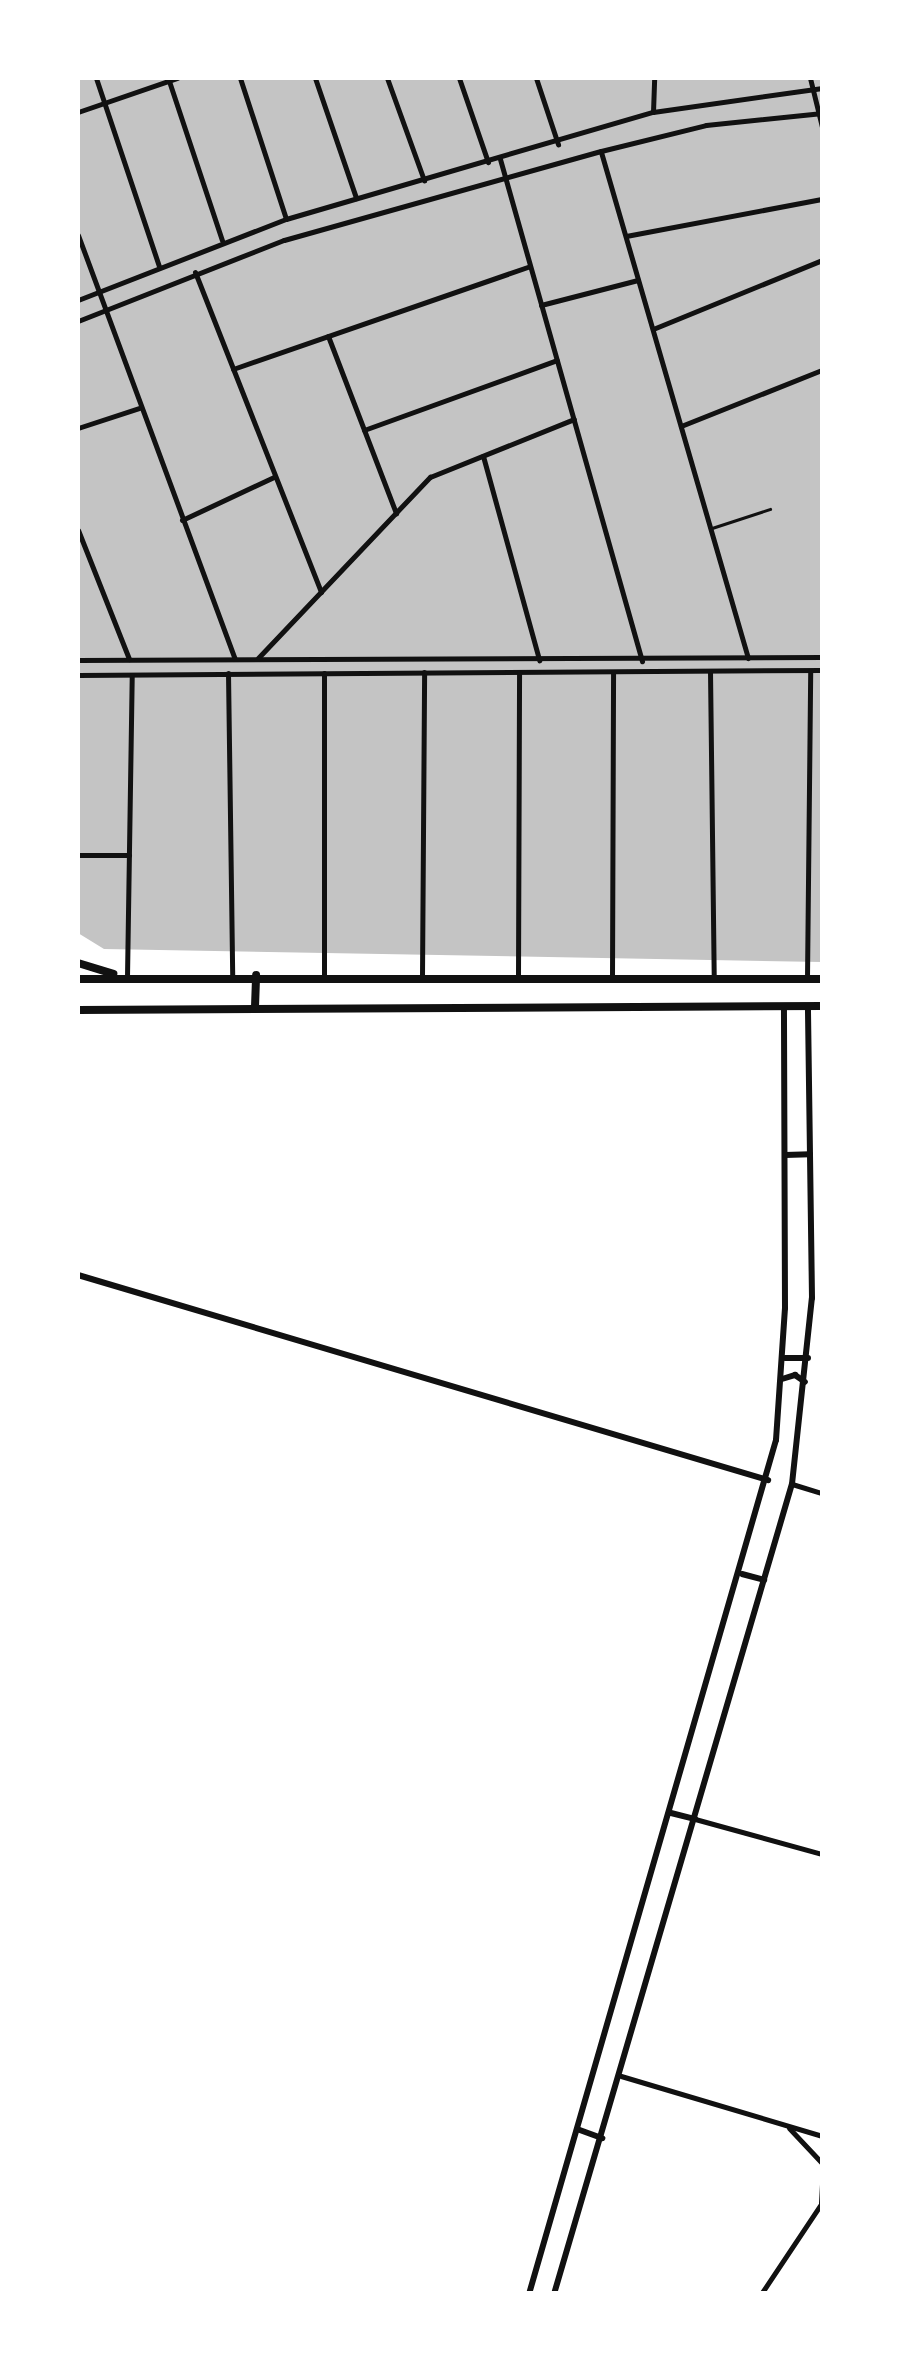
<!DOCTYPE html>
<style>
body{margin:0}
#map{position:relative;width:900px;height:2371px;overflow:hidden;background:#fff;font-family:"Space Grotesk",sans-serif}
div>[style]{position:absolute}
.building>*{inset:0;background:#c4c4c4}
.service>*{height:2.5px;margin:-1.25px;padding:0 1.25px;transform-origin:1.25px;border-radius:1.25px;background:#111}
.minor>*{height:5px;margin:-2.5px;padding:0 2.5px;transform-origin:2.5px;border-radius:2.5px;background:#111}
.tertiary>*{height:6px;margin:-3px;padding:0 3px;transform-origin:3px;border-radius:3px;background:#111}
.primary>*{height:8px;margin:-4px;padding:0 4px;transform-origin:4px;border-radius:4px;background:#111}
span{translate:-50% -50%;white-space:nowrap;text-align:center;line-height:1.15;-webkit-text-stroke:8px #fff;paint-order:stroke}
.frame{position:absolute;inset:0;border:80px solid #fff;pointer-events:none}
</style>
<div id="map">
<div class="building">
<i style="clip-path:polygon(78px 78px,822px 78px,822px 962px,104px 949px,78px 933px)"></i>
</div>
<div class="service">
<i style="left:712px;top:528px;width:61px;rotate:-18.1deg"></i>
</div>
<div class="minor">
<i style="left:96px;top:78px;width:198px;rotate:71.5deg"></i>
<i style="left:168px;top:78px;width:171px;rotate:71.6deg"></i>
<i style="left:240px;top:78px;width:148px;rotate:71.9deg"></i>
<i style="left:315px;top:78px;width:127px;rotate:71.1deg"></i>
<i style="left:387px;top:78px;width:109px;rotate:70.1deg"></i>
<i style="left:459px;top:78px;width:89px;rotate:71deg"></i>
<i style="left:536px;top:78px;width:70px;rotate:71.6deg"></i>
<i style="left:810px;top:78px;width:50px;rotate:76.2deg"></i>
<i style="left:78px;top:112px;width:105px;rotate:-19deg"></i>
<i style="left:653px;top:112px;width:34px;rotate:-88deg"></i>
<i style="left:601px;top:152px;width:527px;rotate:73.8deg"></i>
<i style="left:500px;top:159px;width:522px;rotate:74.21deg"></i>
<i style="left:78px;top:235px;width:452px;rotate:69.7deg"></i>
<i style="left:626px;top:236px;width:199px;rotate:-10.7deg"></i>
<i style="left:195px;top:272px;width:344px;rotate:68.5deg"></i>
<i style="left:78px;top:300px;width:223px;rotate:-21.3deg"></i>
<i style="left:286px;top:219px;width:382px;rotate:-16.3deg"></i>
<i style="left:653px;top:112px;width:171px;rotate:-8.1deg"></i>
<i style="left:541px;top:305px;width:100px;rotate:-14.5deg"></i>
<i style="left:78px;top:321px;width:221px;rotate:-21.5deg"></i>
<i style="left:284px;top:240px;width:329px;rotate:-15.7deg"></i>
<i style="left:601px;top:151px;width:108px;rotate:-13.9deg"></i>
<i style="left:706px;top:125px;width:117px;rotate:-5.9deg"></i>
<i style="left:653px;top:329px;width:183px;rotate:-22.2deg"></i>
<i style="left:328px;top:336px;width:190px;rotate:69deg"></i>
<i style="left:233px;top:369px;width:314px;rotate:-19.1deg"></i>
<i style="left:681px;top:426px;width:152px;rotate:-21.7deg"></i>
<i style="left:78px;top:428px;width:64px;rotate:-18.2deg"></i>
<i style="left:364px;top:430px;width:205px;rotate:-19.9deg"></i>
<i style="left:483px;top:456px;width:212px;rotate:74.6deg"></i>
<i style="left:182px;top:520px;width:102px;rotate:-25.1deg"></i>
<i style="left:78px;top:530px;width:139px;rotate:68.4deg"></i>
<i style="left:258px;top:658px;width:250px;rotate:-46.5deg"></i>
<i style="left:430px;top:477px;width:155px;rotate:-21.9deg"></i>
<i style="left:78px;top:660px;width:744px;rotate:-0.23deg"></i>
<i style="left:710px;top:671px;width:306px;rotate:89.3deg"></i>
<i style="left:228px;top:673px;width:302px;rotate:89.2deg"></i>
<i style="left:324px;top:673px;width:302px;rotate:90deg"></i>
<i style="left:78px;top:675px;width:744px;rotate:-0.39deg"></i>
<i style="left:78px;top:855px;width:51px"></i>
<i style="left:127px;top:977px;width:302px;rotate:-89.1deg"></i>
<i style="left:422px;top:977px;width:305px;rotate:-89.6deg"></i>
<i style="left:518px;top:978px;width:306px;rotate:-89.8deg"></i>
<i style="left:807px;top:978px;width:307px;rotate:-89.4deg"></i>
<i style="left:612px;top:979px;width:307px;rotate:-89.8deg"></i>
<i style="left:792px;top:1484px;width:31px;rotate:17deg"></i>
<i style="left:695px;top:1819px;width:132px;rotate:15.4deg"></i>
<i style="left:621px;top:2076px;width:210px;rotate:16.6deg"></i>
<i style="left:789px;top:2128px;width:48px;rotate:46.7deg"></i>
<i style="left:821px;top:2203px;width:22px;rotate:-87deg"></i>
<i style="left:761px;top:2294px;width:108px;rotate:-56.3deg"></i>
</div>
<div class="tertiary">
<i style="left:785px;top:1155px;width:25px;rotate:-2deg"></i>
<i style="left:78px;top:1275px;width:720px;rotate:16.55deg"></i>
<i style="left:785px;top:1358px;width:23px"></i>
<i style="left:782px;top:1379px;width:14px;rotate:-17deg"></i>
<i style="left:795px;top:1375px;width:12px;rotate:35deg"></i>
<i style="left:742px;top:1574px;width:23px;rotate:15deg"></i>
<i style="left:671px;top:1813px;width:25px;rotate:14deg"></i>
<i style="left:577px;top:2129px;width:27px;rotate:20deg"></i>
<i style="left:529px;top:2294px;width:889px;rotate:-73.87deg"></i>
<i style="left:776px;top:1440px;width:132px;rotate:-86.1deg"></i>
<i style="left:785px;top:1308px;width:301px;rotate:-90.2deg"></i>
<i style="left:554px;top:2294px;width:844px;rotate:-73.63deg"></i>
<i style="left:792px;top:1484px;width:187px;rotate:-83.9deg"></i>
<i style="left:812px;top:1298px;width:291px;rotate:-90.8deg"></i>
</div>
<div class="primary">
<i style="left:78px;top:963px;width:37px;rotate:17deg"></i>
<i style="left:78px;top:979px;width:744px"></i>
<i style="left:255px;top:1007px;width:32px;rotate:-88deg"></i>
<i style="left:78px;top:1010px;width:744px;rotate:-0.31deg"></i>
</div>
<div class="frame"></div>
</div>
